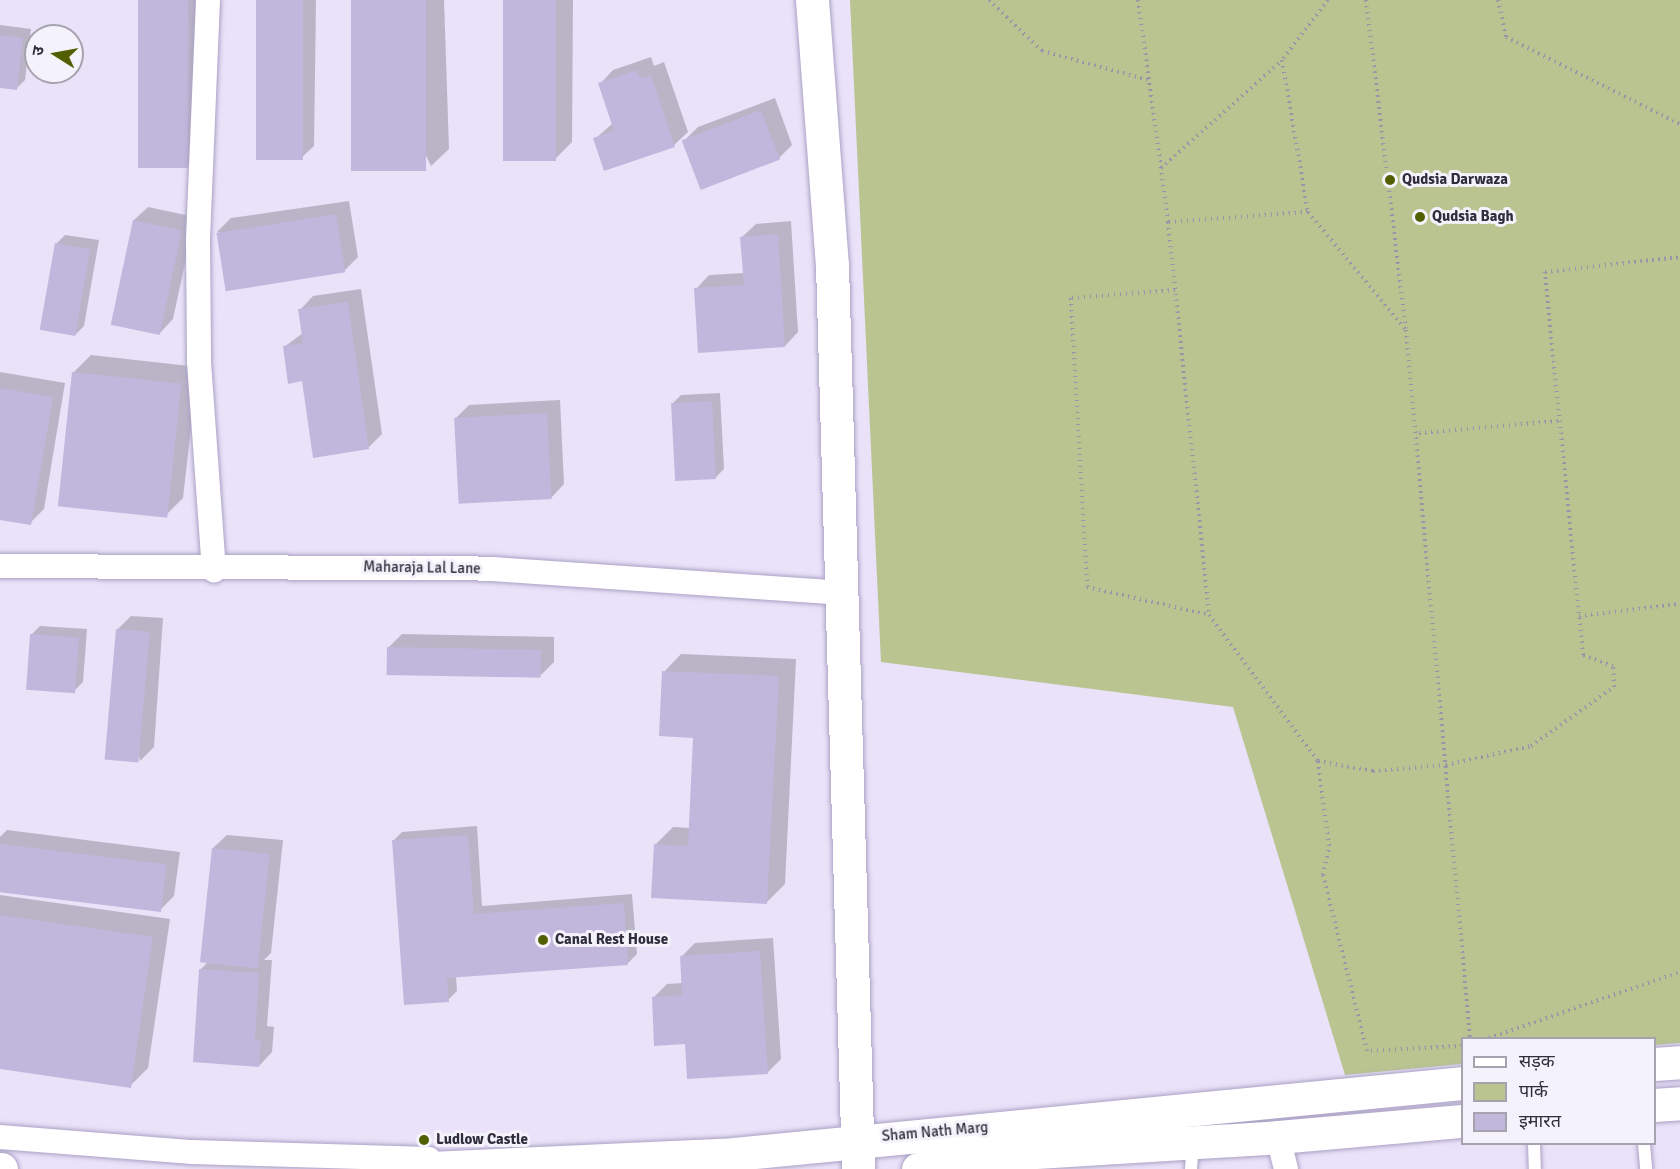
<!DOCTYPE html>
<meta charset="utf-8">
<style>
body{margin:0}
#map{position:relative;width:1680px;height:1169px;overflow:hidden;background:#e9e2f9;font-family:Signika,"Noto Sans Devanagari",sans-serif}
div>[style]{position:absolute}
.green>*{inset:0;background:#b9c491}
.shadow>*{inset:0;background:#0003}
.building>*{inset:0;background:#c1b7dc;transform-origin:0 0}
.path>*{height:4px;margin-top:-2px;transform-origin:0;background:repeating-linear-gradient(90deg,#9a94a8 0 1.5px,transparent 0 6px)}
.roads{filter:drop-shadow(0 0 2px #aba1c5) drop-shadow(0 0 2px #aba1c5)}
.service>*{height:12px;margin:-6px;padding:0 6px;transform-origin:6px;border-radius:6px;background:#fff}
.minor>*{height:24px;margin:-12px;padding:0 12px;transform-origin:12px;border-radius:12px;background:#fff}
.secondary>*{height:33px;margin:-16.5px;padding:0 16.5px;transform-origin:16.5px;border-radius:16.5px;background:#fff}
.dots>*{width:16px;height:16px;translate:-50% -50%;box-sizing:border-box;border:3px solid #f4f2fa;border-radius:50%}
span{translate:-50% -50%;white-space:nowrap;text-align:center;line-height:1.15;-webkit-text-stroke:6px #f4f2fa;paint-order:stroke}
.poi-label{font-size:15px;color:#312d3c;font-weight:700}
.left{translate:0 -50%;text-align:left}
.street-label{font-size:15px;color:#312d3c}
.legend{position:absolute;left:1461px;top:1037px;width:195px;height:108px;box-sizing:border-box;background:#f4f2fa;border:2px solid #a6a3ae;margin:0;padding:8px 10px;list-style:none;font-size:18px;color:#312d3c}
.legend li{display:flex;align-items:center;gap:12px;height:30px}
.legend b{width:30px;border:2px solid #a6a3ae}
.north{position:absolute;left:24px;top:24px;width:60px;height:60px;box-sizing:border-box;background:#f4f2fa;border:2px solid #a6a3ae;border-radius:50%;rotate:281deg;font-size:16px;font-weight:700;line-height:24px;text-align:center;color:#312d3c}
.north::after{content:'';display:block;margin:auto;width:21px;height:27px;background:#525f00;clip-path:polygon(50% 0,100% 100%,50% 72%,0 100%)}
</style>
<div id="map">
<div class="green">
<i style="clip-path:polygon(850px 0,1680px 0,1680px 1043px,1655px 1045px,1654px 1038px,1462px 1038px,1462px 1064px,1345px 1075px,1233px 707px,881px 662px)"></i>
</div>
<div class="shadow">
<i style="clip-path:polygon(139px 0,201px 0,201px 153px,187px 167px)"></i>
<i style="clip-path:polygon(258px 0,316px 0,314px 146px,300px 159px)"></i>
<i style="clip-path:polygon(352px 0,444px 0,449px 149px,431px 166px)"></i>
<i style="clip-path:polygon(505px 0,573px 0,572px 142px,554px 160px)"></i>
<i style="clip-path:polygon(0 25px,31px 29px,25px 80px,16px 89px,0 87px)"></i>
<i style="clip-path:polygon(651px 57px,654px 66px,664px 62px,688px 132px,674px 145px,595px 139px,613px 123px,600px 84px,613px 70px)"></i>
<i style="clip-path:polygon(775px 98px,792px 145px,779px 158px,684px 141px,698px 127px)"></i>
<i style="clip-path:polygon(349px 201px,358px 257px,344px 271px,217px 232px,231px 218px)"></i>
<i style="clip-path:polygon(148px 207px,195px 217px,173px 319px,160px 333px,134px 220px)"></i>
<i style="clip-path:polygon(791px 221px,798px 332px,785px 346px,696px 289px,709px 275px,744px 273px,742px 237px,756px 224px)"></i>
<i style="clip-path:polygon(65px 235px,99px 240px,84px 326px,75px 335px,56px 244px)"></i>
<i style="clip-path:polygon(361px 289px,382px 434px,369px 447px,303px 380px,284px 347px,303px 333px,300px 310px,313px 296px)"></i>
<i style="clip-path:polygon(91px 355px,198px 367px,183px 498px,165px 516px,73px 373px)"></i>
<i style="clip-path:polygon(0 372px,65px 383px,44px 509px,30px 523px,0 518px)"></i>
<i style="clip-path:polygon(720px 393px,724px 469px,715px 478px,672px 404px,681px 395px)"></i>
<i style="clip-path:polygon(560px 400px,564px 484px,551px 498px,456px 418px,469px 405px)"></i>
<i style="clip-path:polygon(131px 616px,163px 618px,154px 747px,140px 761px,117px 630px)"></i>
<i style="clip-path:polygon(40px 626px,87px 629px,83px 682px,74px 691px,31px 635px)"></i>
<i style="clip-path:polygon(402px 634px,554px 637px,554px 662px,541px 675px,388px 648px)"></i>
<i style="clip-path:polygon(681px 654px,796px 659px,785px 884px,767px 902px,655px 845px,673px 827px,691px 828px,695px 737px,664px 672px)"></i>
<i style="clip-path:polygon(477px 826px,482px 906px,632px 894px,637px 954px,628px 963px,456px 976px,457px 991px,448px 1000px,393px 841px,402px 832px)"></i>
<i style="clip-path:polygon(7px 830px,180px 852px,174px 896px,160px 910px,0 890px,0 837px)"></i>
<i style="clip-path:polygon(227px 835px,283px 840px,271px 953px,264px 960px,272px 960px,267px 1026px,274px 1027px,272px 1052px,259px 1066px,200px 970px,209px 961px,213px 848px)"></i>
<i style="clip-path:polygon(0 895px,170px 919px,148px 1068px,130px 1086px,0 1067px)"></i>
<i style="clip-path:polygon(773px 938px,781px 1059px,767px 1073px,686px 1043px,653px 998px,667px 984px,683px 983px,681px 957px,695px 943px)"></i>
</div>
<div class="building">
<i style="left:138px;top:0;width:50px;height:168px"></i>
<i style="left:256px;top:0;width:47px;height:160px"></i>
<i style="left:351px;top:0;width:75px;height:171px"></i>
<i style="left:503px;top:0;width:53px;height:161px"></i>
<i style="clip-path:polygon(0 35px,23px 38px,17px 90px,0 88px)"></i>
<i style="clip-path:polygon(637px 70px,640px 78px,651px 75px,675px 147px,604px 171px,593px 138px,614px 131px,598px 83px)"></i>
<i style="left:761px;top:110px;width:53px;height:85px;rotate:69deg"></i>
<i style="left:336px;top:214px;width:59px;height:121px;rotate:81deg"></i>
<i style="left:133px;top:220px;width:50px;height:107px;rotate:12deg"></i>
<i style="clip-path:polygon(778px 234px,785px 347px,698px 353px,694px 288px,744px 285px,740px 237px)"></i>
<i style="left:55px;top:243px;width:36px;height:88px;rotate:10deg"></i>
<i style="clip-path:polygon(348px 302px,369px 449px,313px 458px,302px 381px,288px 384px,283px 346px,303px 343px,298px 309px)"></i>
<i style="left:72px;top:372px;width:110px;height:135px;rotate:6deg"></i>
<i style="clip-path:polygon(0 388px,53px 397px,31px 525px,0 520px)"></i>
<i style="left:712px;top:401px;width:78px;height:41px;rotate:87deg"></i>
<i style="left:547px;top:413px;width:86px;height:93px;rotate:87deg"></i>
<i style="left:116px;top:629px;width:34px;height:131px;rotate:5deg"></i>
<i style="left:30px;top:634px;width:49px;height:56px;rotate:4deg"></i>
<i style="left:387px;top:647px;width:154px;height:28px;rotate:1deg"></i>
<i style="clip-path:polygon(662px 671px,779px 676px,767px 904px,651px 898px,654px 844px,688px 846px,693px 738px,659px 736px)"></i>
<i style="clip-path:polygon(468px 835px,474px 914px,624px 903px,628px 965px,447px 978px,449px 1002px,404px 1005px,392px 840px)"></i>
<i style="left:0;top:844px;width:168px;height:48px;rotate:7deg"></i>
<i style="left:212px;top:848px;width:58px;height:115px;rotate:6deg"></i>
<i style="clip-path:polygon(0 915px,153px 937px,131px 1088px,0 1069px)"></i>
<i style="clip-path:polygon(760px 951px,768px 1074px,687px 1079px,685px 1044px,654px 1046px,652px 997px,682px 995px,680px 956px)"></i>
<i style="clip-path:polygon(199px 969px,259px 973px,255px 1040px,261px 1040px,259px 1067px,193px 1062px)"></i>
</div>
<div class="path">
<i style="left:989px;top:0;width:74px;rotate:43.9deg"></i>
<i style="left:1042px;top:51px;width:111px;rotate:15.2deg"></i>
<i style="left:1138px;top:0;width:170px;rotate:82.2deg"></i>
<i style="left:1328px;top:0;width:76px;rotate:127.5deg"></i>
<i style="left:1282px;top:60px;width:154px;rotate:80.3deg"></i>
<i style="left:1308px;top:212px;width:153px;rotate:50.3deg"></i>
<i style="left:1406px;top:330px;width:711px;rotate:84.83deg"></i>
<i style="left:1366px;top:0;width:331px;rotate:83.1deg"></i>
<i style="left:1498px;top:0;width:38px;rotate:78deg"></i>
<i style="left:1506px;top:37px;width:195px;rotate:26.6deg"></i>
<i style="left:1308px;top:212px;width:140px;rotate:175.9deg"></i>
<i style="left:1168px;top:222px;width:395px;rotate:84deg"></i>
<i style="left:1209px;top:615px;width:182px;rotate:53.3deg"></i>
<i style="left:1168px;top:222px;width:54px;rotate:-97.4deg"></i>
<i style="left:1161px;top:168px;width:161px;rotate:-41.7deg"></i>
<i style="left:1175px;top:290px;width:104px;rotate:175.6deg"></i>
<i style="left:1071px;top:298px;width:289px;rotate:86.8deg"></i>
<i style="left:1087px;top:587px;width:125px;rotate:12.9deg"></i>
<i style="left:1419px;top:433px;width:142px;rotate:-4.9deg"></i>
<i style="left:1579px;top:616px;width:102px;rotate:-6.8deg"></i>
<i style="left:1489px;top:1038px;width:202px;rotate:-19.1deg"></i>
<i style="left:1462px;top:1046px;width:95px;rotate:177deg"></i>
<i style="left:1367px;top:1051px;width:181px;rotate:-104deg"></i>
<i style="left:1323px;top:875px;width:30px;rotate:-78deg"></i>
<i style="left:1329px;top:846px;width:86px;rotate:-97.4deg"></i>
<i style="left:1318px;top:761px;width:56px;rotate:10.3deg"></i>
<i style="left:1373px;top:771px;width:73px;rotate:-4.7deg"></i>
<i style="left:1446px;top:765px;width:87px;rotate:-12.6deg"></i>
<i style="left:1531px;top:746px;width:102px;rotate:-35.4deg"></i>
<i style="left:1614px;top:687px;width:21px;rotate:-93deg"></i>
<i style="left:1613px;top:666px;width:32px;rotate:-160deg"></i>
<i style="left:1583px;top:655px;width:385px;rotate:-95.7deg"></i>
<i style="left:1545px;top:272px;width:136px;rotate:-6.3deg"></i>
</div>
<div class="roads">
<div class="service">
<i style="left:1534px;top:1144px;width:25px;rotate:88deg"></i>
<i style="left:1644px;top:1144px;width:25px;rotate:85deg"></i>
<i style="left:1191px;top:1169px;width:26px;rotate:-86deg"></i>
</div>
<div class="minor">
<i style="left:208px;top:0;width:241px;rotate:92.4deg"></i>
<i style="left:198px;top:241px;width:121px;rotate:89.5deg"></i>
<i style="left:199px;top:362px;width:209px;rotate:85.9deg"></i>
<i style="left:0;top:566px;width:493px;rotate:0.3deg"></i>
<i style="left:493px;top:569px;width:351px;rotate:3.9deg"></i>
<i style="left:0;top:1137px;width:193px;rotate:4.5deg"></i>
<i style="left:192px;top:1152px;width:237px;rotate:1.7deg"></i>
<i style="left:1278px;top:1137px;width:33px;rotate:76deg"></i>
</div>
<div class="secondary">
<i style="left:812px;top:0;width:266px;rotate:85.7deg"></i>
<i style="left:832px;top:265px;width:904px;rotate:88.35deg"></i>
<i style="left:1654px;top:1064px;width:26px;rotate:-4deg"></i>
<i style="left:1654px;top:1105px;width:26px;rotate:-4deg"></i>
<i style="left:0;top:1169px;width:1px"></i>
<i style="left:408px;top:1169px;width:326px;rotate:-2.6deg"></i>
<i style="left:734px;top:1154px;width:731px;rotate:-5.57deg"></i>
<i style="left:918px;top:1169px;width:55px;rotate:-13.8deg"></i>
<i style="left:971px;top:1156px;width:308px;rotate:-3.5deg"></i>
<i style="left:1278px;top:1137px;width:185px;rotate:-5deg"></i>
</div>
</div>
<div class="dots">
<i style="left:1390px;top:180px;background:#525f00"></i>
<i style="left:1420px;top:217px;background:#525f00"></i>
<i style="left:543px;top:940px;background:#525f00"></i>
<i style="left:424px;top:1140px;background:#525f00"></i>
</div>
<div class="poi-label">
<span class="left" style="left:1402px;top:180px">Qudsia Darwaza</span>
<span class="left" style="left:1432px;top:217px">Qudsia Bagh</span>
<span class="left" style="left:555px;top:940px">Canal Rest House</span>
<span class="left" style="left:436px;top:1140px">Ludlow Castle</span>
</div>
<div class="street-label">
<span style="left:422px;top:568px;rotate:1deg">Maharaja Lal Lane</span>
<span style="left:935px;top:1132px;rotate:-5deg">Sham Nath Marg</span>
</div>
<ul class="legend">
<li><b style="height:8px;background:#fff"></b>सड़क</li>
<li><b style="height:16px;background:#b9c491"></b>पार्क</li>
<li><b style="height:16px;background:#c1b7dc"></b>इमारत</li>
</ul>
<div class="north">उ</div>
</div>
